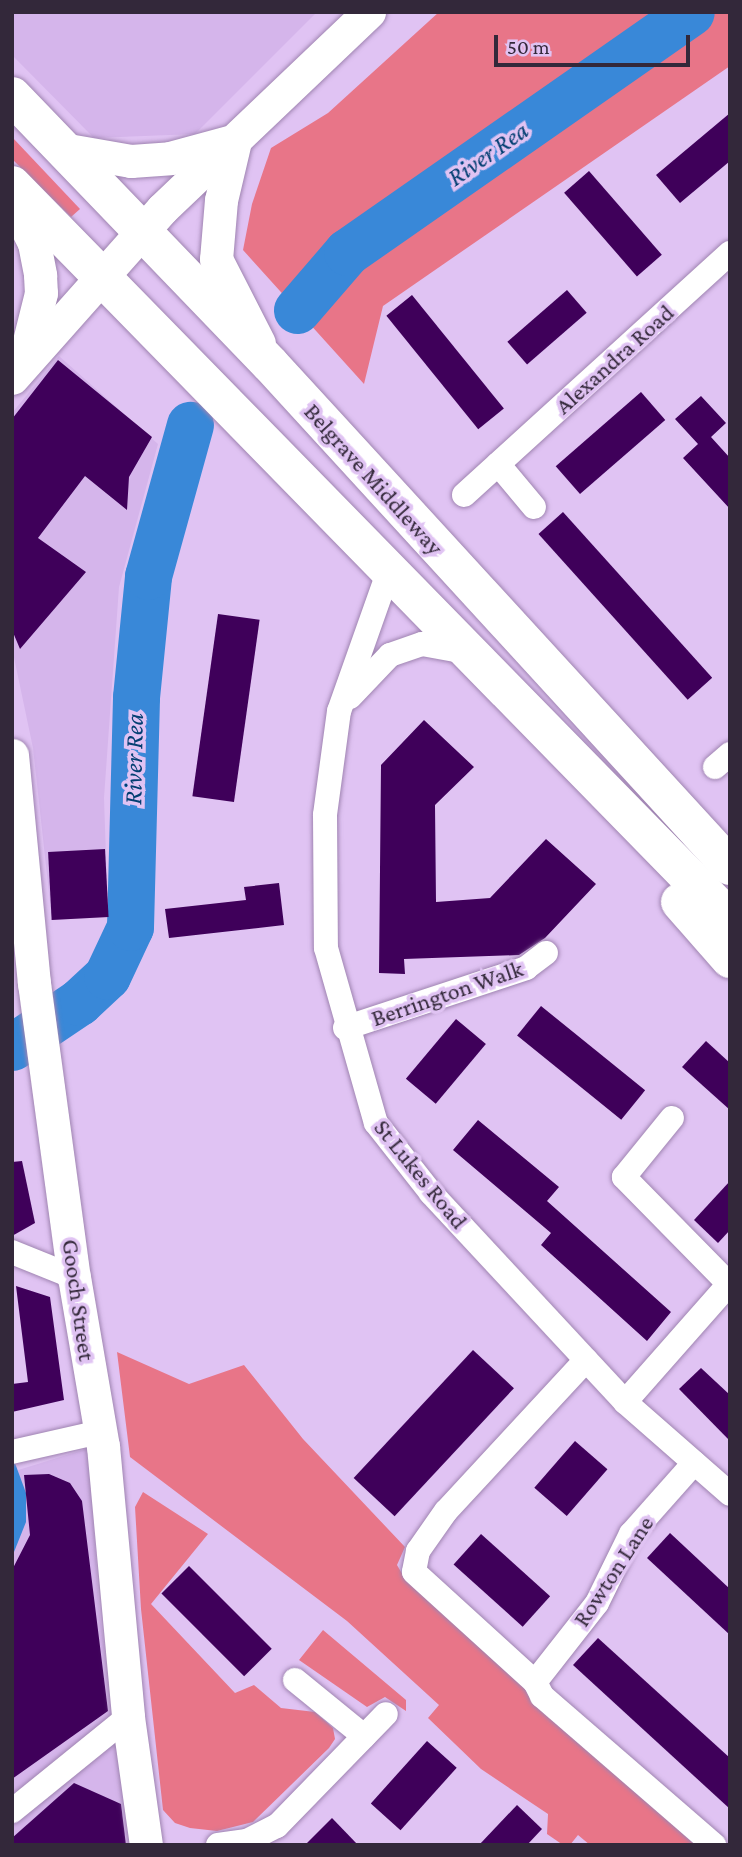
<!DOCTYPE html>
<style>
body{margin:0}
#map{position:relative;width:742px;height:1857px;overflow:hidden;background:#e0c3f3;font-family:"Crimson Pro",serif}
div>[style]{position:absolute}
.built>*{inset:0;background:#d5b5eb}
.green>*{inset:0;background:#e87588}
.water>*{inset:0;background:#3988d8}
.river>*{height:47px;margin:-23.5px;padding:0 23.5px;transform-origin:23.5px;border-radius:23.5px;background:#3988d8}
.building>*{inset:0;background:#3f005a;transform-origin:0 0}
.roads{filter:drop-shadow(0 0 2px #9f84b1) drop-shadow(0 0 2px #9f84b1)}
.street>*{height:24px;margin:-12px;padding:0 12px;transform-origin:12px;border-radius:12px;background:#fff}
.secondary>*{height:33px;margin:-16.5px;padding:0 16.5px;transform-origin:16.5px;border-radius:16.5px;background:#fff}
.highway>*{height:38px;margin:-19px;padding:0 19px;transform-origin:19px;border-radius:19px;background:#fff}
span{translate:-50% -50%;white-space:nowrap;text-align:center;line-height:1.15;-webkit-text-stroke:7px #e0c3f3;paint-order:stroke}
.street-label{font-size:24px;color:#33283a}
.water-label{font-size:26px;color:#023e72;font-style:italic}
.frame{position:absolute;inset:0;border:14px solid #33283a;pointer-events:none}
.scale{position:absolute;left:494px;top:35px;width:196px;height:32px;box-sizing:border-box;border:4px solid #33283a;border-top:0;padding-left:9px;font-size:21px;line-height:24px;white-space:nowrap;color:#33283a;-webkit-text-stroke:5px #e0c3f3;paint-order:stroke}
</style>
<div id="map">
<div class="built">
<i style="clip-path:polygon(12px 12px,317px 12px,195px 134px,94px 138px,12px 55px)"></i>
<i style="clip-path:polygon(59px 356px,158px 444px,119px 587px,104px 798px,108px 917px,52px 920px,33px 748px,12px 648px,12px 413px)"></i>
<i style="clip-path:polygon(89px 1448px,99px 1609px,131px 1845px,12px 1845px,12px 1472px)"></i>
</div>
<div class="green">
<i style="clip-path:polygon(439px 12px,730px 12px,730px 66px,383px 306px,364px 384px,243px 250px,252px 204px,271px 148px,328px 113px)"></i>
<i style="clip-path:polygon(12px 137px,80px 209px,71px 217px,12px 159px)"></i>
<i style="clip-path:polygon(117px 1352px,189px 1384px,244px 1365px,303px 1439px,405px 1547px,397px 1565px,404px 1577px,695px 1845px,590px 1845px,578px 1835px,570px 1845px,563px 1845px,547px 1834px,548px 1814px,481px 1769px,428px 1718px,439px 1705px,347px 1621px,130px 1457px)"></i>
<i style="clip-path:polygon(143px 1492px,208px 1534px,151px 1604px,235px 1693px,254px 1685px,281px 1708px,315px 1712px,333px 1728px,335px 1739px,329px 1748px,253px 1822px,217px 1831px,190px 1828px,175px 1823px,163px 1810px,141px 1609px,135px 1507px)"></i>
<i style="clip-path:polygon(323px 1630px,406px 1700px,406px 1711px,385px 1697px,367px 1707px,299px 1660px)"></i>
</div>
<div class="water">
<i style="clip-path:polygon(12px 1455px,26px 1493px,26px 1522px,12px 1557px)"></i>
</div>
<div class="river">
<i style="left:297px;top:310px;width:77px;rotate:-49.2deg"></i>
<i style="left:347px;top:252px;width:419px;rotate:-34.9deg"></i>
<i style="left:12px;top:1047px;width:81px;rotate:-33.9deg"></i>
<i style="left:79px;top:1002px;width:38px;rotate:-43deg"></i>
<i style="left:107px;top:976px;width:54px;rotate:-64.9deg"></i>
<i style="left:130px;top:927px;width:230px;rotate:-88.5deg"></i>
<i style="left:136px;top:697px;width:122px;rotate:-84.3deg"></i>
<i style="left:148px;top:576px;width:157px;rotate:-74.5deg"></i>
</div>
<div class="building">
<i style="clip-path:polygon(730px 113px,730px 161px,680px 203px,656px 175px)"></i>
<i style="left:589px;top:171px;width:111px;height:33px;rotate:49deg"></i>
<i style="left:567px;top:290px;width:30px;height:79px;rotate:49deg"></i>
<i style="left:412px;top:295px;width:146px;height:33px;rotate:51deg"></i>
<i style="clip-path:polygon(58px 360px,152px 437px,129px 477px,127px 510px,85px 476px,38px 538px,86px 572px,20px 649px,12px 630px,12px 419px)"></i>
<i style="left:641px;top:392px;width:37px;height:113px;rotate:49deg"></i>
<i style="clip-path:polygon(701px 396px,726px 423px,711px 437px,730px 458px,730px 509px,683px 458px,698px 444px,675px 419px)"></i>
<i style="left:563px;top:512px;width:223px;height:33px;rotate:48deg"></i>
<i style="left:218px;top:614px;width:42px;height:184px;rotate:8deg"></i>
<i style="clip-path:polygon(424px 720px,474px 767px,435px 805px,436px 902px,490px 898px,546px 839px,596px 884px,545px 938px,519px 955px,404px 959px,405px 974px,379px 973px,381px 765px)"></i>
<i style="left:105px;top:849px;width:68px;height:57px;rotate:87deg"></i>
<i style="clip-path:polygon(279px 883px,284px 925px,169px 938px,165px 909px,246px 900px,244px 887px)"></i>
<i style="left:541px;top:1006px;width:134px;height:38px;rotate:39deg"></i>
<i style="left:456px;top:1019px;width:39px;height:78px;rotate:40deg"></i>
<i style="clip-path:polygon(706px 1041px,730px 1063px,730px 1110px,682px 1067px)"></i>
<i style="clip-path:polygon(478px 1120px,559px 1187px,547px 1201px,671px 1312px,647px 1341px,541px 1245px,551px 1233px,453px 1150px)"></i>
<i style="clip-path:polygon(22px 1161px,35px 1223px,12px 1236px,12px 1162px)"></i>
<i style="clip-path:polygon(730px 1181px,730px 1230px,718px 1243px,694px 1220px)"></i>
<i style="clip-path:polygon(16px 1286px,50px 1297px,64px 1400px,12px 1412px,12px 1384px,28px 1382px)"></i>
<i style="left:473px;top:1350px;width:56px;height:175px;rotate:43deg"></i>
<i style="clip-path:polygon(701px 1368px,730px 1395px,730px 1441px,679px 1389px)"></i>
<i style="left:575px;top:1441px;width:43px;height:62px;rotate:41deg"></i>
<i style="clip-path:polygon(49px 1474px,70px 1483px,82px 1501px,108px 1711px,12px 1779px,12px 1570px,30px 1535px,24px 1475px)"></i>
<i style="clip-path:polygon(670px 1533px,730px 1589px,730px 1635px,647px 1558px)"></i>
<i style="left:481px;top:1534px;width:93px;height:41px;rotate:42deg"></i>
<i style="left:189px;top:1566px;width:117px;height:39px;rotate:45deg"></i>
<i style="clip-path:polygon(598px 1638px,730px 1758px,730px 1809px,573px 1665px)"></i>
<i style="left:427px;top:1741px;width:40px;height:84px;rotate:42deg"></i>
<i style="clip-path:polygon(74px 1783px,121px 1804px,126px 1845px,12px 1845px,12px 1838px)"></i>
<i style="clip-path:polygon(517px 1805px,542px 1829px,527px 1845px,479px 1845px)"></i>
<i style="clip-path:polygon(332px 1818px,358px 1845px,305px 1845px)"></i>
</div>
<div class="roads">
<div class="street">
<i style="left:498px;top:464px;width:56px;rotate:50.1deg"></i>
<i style="left:464px;top:495px;width:360px;rotate:-42.3deg"></i>
<i style="left:388px;top:573px;width:146px;rotate:109.5deg"></i>
<i style="left:339px;top:711px;width:105px;rotate:97.7deg"></i>
<i style="left:325px;top:815px;width:133px;rotate:89.6deg"></i>
<i style="left:326px;top:948px;width:182px;rotate:74.1deg"></i>
<i style="left:376px;top:1123px;width:89px;rotate:51.8deg"></i>
<i style="left:431px;top:1193px;width:285px;rotate:47.1deg"></i>
<i style="left:625px;top:1402px;width:140px;rotate:41.2deg"></i>
<i style="left:350px;top:697px;width:58px;rotate:-46.4deg"></i>
<i style="left:390px;top:655px;width:34px;rotate:-19deg"></i>
<i style="left:422px;top:644px;width:46px;rotate:10.1deg"></i>
<i style="left:715px;top:767px;width:20px;rotate:-41deg"></i>
<i style="left:345px;top:1028px;width:191px;rotate:-18.3deg"></i>
<i style="left:526px;top:968px;width:25px;rotate:-37deg"></i>
<i style="left:12px;top:1252px;width:67px;rotate:22deg"></i>
<i style="left:586px;top:1360px;width:206px;rotate:132.8deg"></i>
<i style="left:446px;top:1511px;width:49px;rotate:125deg"></i>
<i style="left:418px;top:1551px;width:21px;rotate:101deg"></i>
<i style="left:414px;top:1572px;width:164px;rotate:42.3deg"></i>
<i style="left:535px;top:1682px;width:16px;rotate:63deg"></i>
<i style="left:542px;top:1696px;width:228px;rotate:40.9deg"></i>
<i style="left:625px;top:1402px;width:157px;rotate:-48.6deg"></i>
<i style="left:729px;top:1284px;width:150px;rotate:-134.5deg"></i>
<i style="left:624px;top:1177px;width:76px;rotate:-50.9deg"></i>
<i style="left:12px;top:1452px;width:90px;rotate:-12.8deg"></i>
<i style="left:295px;top:1680px;width:89px;rotate:39.1deg"></i>
<i style="left:535px;top:1682px;width:100px;rotate:-51.9deg"></i>
<i style="left:597px;top:1603px;width:77px;rotate:-63.8deg"></i>
<i style="left:631px;top:1534px;width:95px;rotate:-48.4deg"></i>
<i style="left:12px;top:1811px;width:149px;rotate:-39deg"></i>
<i style="left:218px;top:1845px;width:29px;rotate:-8deg"></i>
<i style="left:247px;top:1841px;width:34px;rotate:-27deg"></i>
<i style="left:277px;top:1826px;width:156px;rotate:-45.8deg"></i>
</div>
<div class="secondary">
<i style="left:235px;top:141px;width:61px;rotate:103.3deg"></i>
<i style="left:221px;top:200px;width:59px;rotate:94.8deg"></i>
<i style="left:216px;top:259px;width:94px;rotate:62.9deg"></i>
<i style="left:62px;top:149px;width:70px;rotate:9.9deg"></i>
<i style="left:131px;top:161px;width:39px;rotate:-4deg"></i>
<i style="left:170px;top:158px;width:61px;rotate:-15.2deg"></i>
<i style="left:12px;top:199px;width:49px;rotate:63.4deg"></i>
<i style="left:34px;top:243px;width:33px;rotate:79deg"></i>
<i style="left:40px;top:275px;width:18px;rotate:87deg"></i>
<i style="left:41px;top:293px;width:66px;rotate:104deg"></i>
<i style="left:12px;top:378px;width:226px;rotate:-48.4deg"></i>
<i style="left:162px;top:209px;width:286px;rotate:-43.6deg"></i>
<i style="left:12px;top:755px;width:229px;rotate:84.5deg"></i>
<i style="left:34px;top:983px;width:297px;rotate:82.3deg"></i>
<i style="left:74px;top:1277px;width:171px;rotate:80.3deg"></i>
<i style="left:103px;top:1446px;width:272px;rotate:84.7deg"></i>
<i style="left:128px;top:1717px;width:129px;rotate:82deg"></i>
</div>
<div class="highway">
<i style="left:12px;top:96px;width:372px;rotate:46.1deg"></i>
<i style="left:270px;top:364px;width:681px;rotate:47.5deg"></i>
<i style="left:12px;top:185px;width:1027px;rotate:45.63deg"></i>
<i style="left:680px;top:902px;width:76px;rotate:48.7deg"></i>
</div>
</div>
<div class="street-label">
<span style="left:614px;top:359px;rotate:-42deg">Alexandra Road</span>
<span style="left:374px;top:479px;rotate:48deg">Belgrave Middleway</span>
<span style="left:447px;top:993px;rotate:-19deg">Berrington Walk</span>
<span style="left:421px;top:1174px;rotate:51deg">St Lukes Road</span>
<span style="left:79px;top:1300px;rotate:82deg">Gooch Street</span>
<span style="left:613px;top:1571px;rotate:-57deg">Rowton Lane</span>
</div>
<div class="water-label">
<span style="left:488px;top:154px;rotate:-35deg">River Rea</span>
<span style="left:134px;top:759px;rotate:-89deg">River Rea</span>
</div>
<div class="frame"></div>
<div class="scale">50 m</div>
</div>
